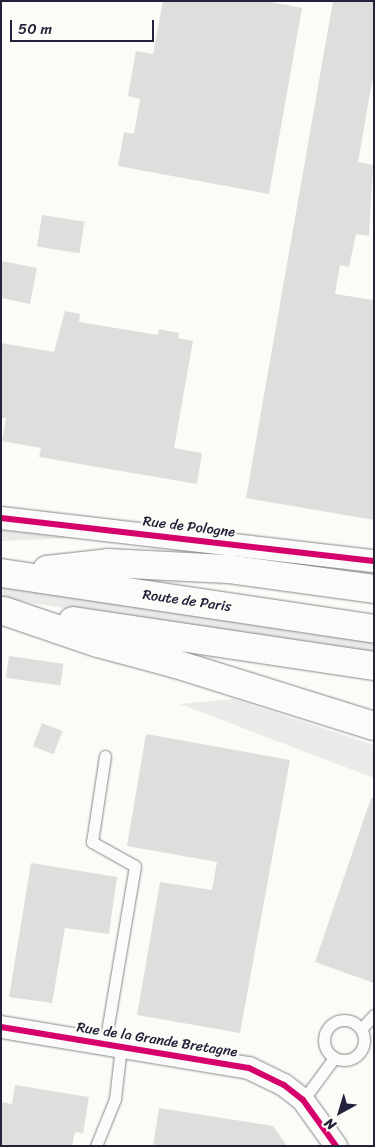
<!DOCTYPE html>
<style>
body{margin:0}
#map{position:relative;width:375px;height:1147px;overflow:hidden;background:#fcfbf8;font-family:Sriracha,sans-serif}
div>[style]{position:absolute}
.green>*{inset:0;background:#ebeae8;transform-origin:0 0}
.building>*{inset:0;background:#dfdedd;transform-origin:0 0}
.roads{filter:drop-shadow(0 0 1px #88888c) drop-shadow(0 0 1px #88888c)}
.lane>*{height:11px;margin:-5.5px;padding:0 5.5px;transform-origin:5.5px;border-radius:5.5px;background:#fbfbf9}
.lane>.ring{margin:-5.5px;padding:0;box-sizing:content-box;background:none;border:11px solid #fbfbf9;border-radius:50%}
.street>*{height:22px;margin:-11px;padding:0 11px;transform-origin:11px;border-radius:11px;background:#fbfbf9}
.primary>*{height:28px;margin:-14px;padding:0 14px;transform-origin:14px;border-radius:14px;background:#fbfbf9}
.cycleway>*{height:6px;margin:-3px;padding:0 3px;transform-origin:3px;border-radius:3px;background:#d6006c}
span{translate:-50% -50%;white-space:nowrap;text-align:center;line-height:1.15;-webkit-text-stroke:4.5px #fdfcf7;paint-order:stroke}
.street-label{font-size:14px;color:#22223b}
.frame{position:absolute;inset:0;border:2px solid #22223b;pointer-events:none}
.north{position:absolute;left:315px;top:1087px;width:50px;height:50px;-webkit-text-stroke:4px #fdfcf7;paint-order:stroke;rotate:219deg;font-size:14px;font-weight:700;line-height:20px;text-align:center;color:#22223b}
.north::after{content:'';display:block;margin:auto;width:18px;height:22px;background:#22223b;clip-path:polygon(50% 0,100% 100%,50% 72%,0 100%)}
.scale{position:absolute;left:10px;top:20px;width:144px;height:22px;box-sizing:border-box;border:2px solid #22223b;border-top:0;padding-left:6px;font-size:15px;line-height:18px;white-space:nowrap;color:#22223b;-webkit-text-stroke:4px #fdfcf7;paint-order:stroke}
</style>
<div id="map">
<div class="green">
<i style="clip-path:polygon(1px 527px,74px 538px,1px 541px)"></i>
<i style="left:1px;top:580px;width:378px;height:18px;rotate:9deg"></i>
<i style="clip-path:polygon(233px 699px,374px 745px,374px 778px,180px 704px)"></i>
</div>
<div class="building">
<i style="clip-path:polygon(163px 1px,266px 1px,302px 8px,269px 194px,118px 166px,124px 132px,134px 134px,140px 99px,128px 96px,136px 51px,153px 54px)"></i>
<i style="clip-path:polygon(333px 1px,374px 1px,374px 71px,358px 162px,373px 165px,369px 236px,356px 234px,349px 267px,340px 265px,335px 294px,374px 300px,374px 520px,246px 498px)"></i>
<i style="left:42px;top:215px;width:43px;height:32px;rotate:9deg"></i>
<i style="clip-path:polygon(1px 261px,37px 268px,30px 304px,1px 298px)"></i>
<i style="clip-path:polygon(65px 311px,80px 314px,79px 322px,158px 335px,159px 329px,179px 333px,178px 338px,193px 341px,174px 448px,202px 453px,197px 484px,39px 457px,41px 448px,2px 441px,6px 418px,1px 418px,1px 343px,54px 352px)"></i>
<i style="left:9px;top:656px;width:55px;height:22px;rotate:8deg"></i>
<i style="left:42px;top:723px;width:22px;height:25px;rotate:21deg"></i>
<i style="clip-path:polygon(146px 734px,290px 760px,240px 1033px,137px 1015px,160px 882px,212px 890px,217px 862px,127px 846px)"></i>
<i style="clip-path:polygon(371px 798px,374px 798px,374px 983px,315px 962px)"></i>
<i style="clip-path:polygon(31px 863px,117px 877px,109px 934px,65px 928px,52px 1003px,9px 997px)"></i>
<i style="clip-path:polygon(15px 1085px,89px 1097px,83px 1133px,75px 1132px,72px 1146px,1px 1146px,1px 1102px,12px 1104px)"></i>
<i style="clip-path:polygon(159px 1108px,273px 1126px,287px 1146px,153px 1146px)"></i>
</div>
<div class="roads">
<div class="lane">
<i style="left:105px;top:756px;width:87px;rotate:98.6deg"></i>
<i style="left:92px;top:842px;width:49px;rotate:29.2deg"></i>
<i style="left:135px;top:866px;width:180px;rotate:99.6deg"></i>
<i class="ring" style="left:324px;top:1020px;width:29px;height:29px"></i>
<i style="left:361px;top:1029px;width:19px;rotate:-47deg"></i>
<i style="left:303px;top:1100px;width:52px;rotate:-53.6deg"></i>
<i style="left:96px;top:1146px;width:51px;rotate:-68deg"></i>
<i style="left:115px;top:1099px;width:53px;rotate:-83.5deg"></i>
</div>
<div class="street">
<i style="left:1px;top:518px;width:375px;rotate:6.6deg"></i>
<i style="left:1px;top:1027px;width:251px;rotate:9.4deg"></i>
<i style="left:249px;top:1068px;width:39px;rotate:26deg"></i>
<i style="left:284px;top:1085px;width:24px;rotate:38deg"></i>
<i style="left:303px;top:1100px;width:57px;rotate:54.3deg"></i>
</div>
<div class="primary">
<i style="left:47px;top:570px;width:61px;rotate:-6.5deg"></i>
<i style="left:108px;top:563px;width:120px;rotate:2.9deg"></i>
<i style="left:228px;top:569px;width:147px;rotate:7.8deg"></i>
<i style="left:1px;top:573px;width:377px;rotate:8.5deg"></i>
<i style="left:4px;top:611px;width:99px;rotate:18.8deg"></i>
<i style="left:98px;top:643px;width:81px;rotate:15.1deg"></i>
<i style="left:176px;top:664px;width:207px;rotate:17.4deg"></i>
<i style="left:73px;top:621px;width:304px;rotate:8.5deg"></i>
</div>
</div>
<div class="cycleway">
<i style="left:1px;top:518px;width:375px;rotate:6.6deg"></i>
<i style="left:1px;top:1027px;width:251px;rotate:9.4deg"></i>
<i style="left:249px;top:1068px;width:39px;rotate:26deg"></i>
<i style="left:284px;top:1085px;width:24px;rotate:38deg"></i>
<i style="left:303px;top:1100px;width:57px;rotate:54.3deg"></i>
</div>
<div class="street-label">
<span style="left:189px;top:527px;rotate:7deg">Rue de Pologne</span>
<span style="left:187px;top:601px;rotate:8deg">Route de Paris</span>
<span style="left:157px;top:1040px;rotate:9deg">Rue de la Grande Bretagne</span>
</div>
<div class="frame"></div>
<div class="north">N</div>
<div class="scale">50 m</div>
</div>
